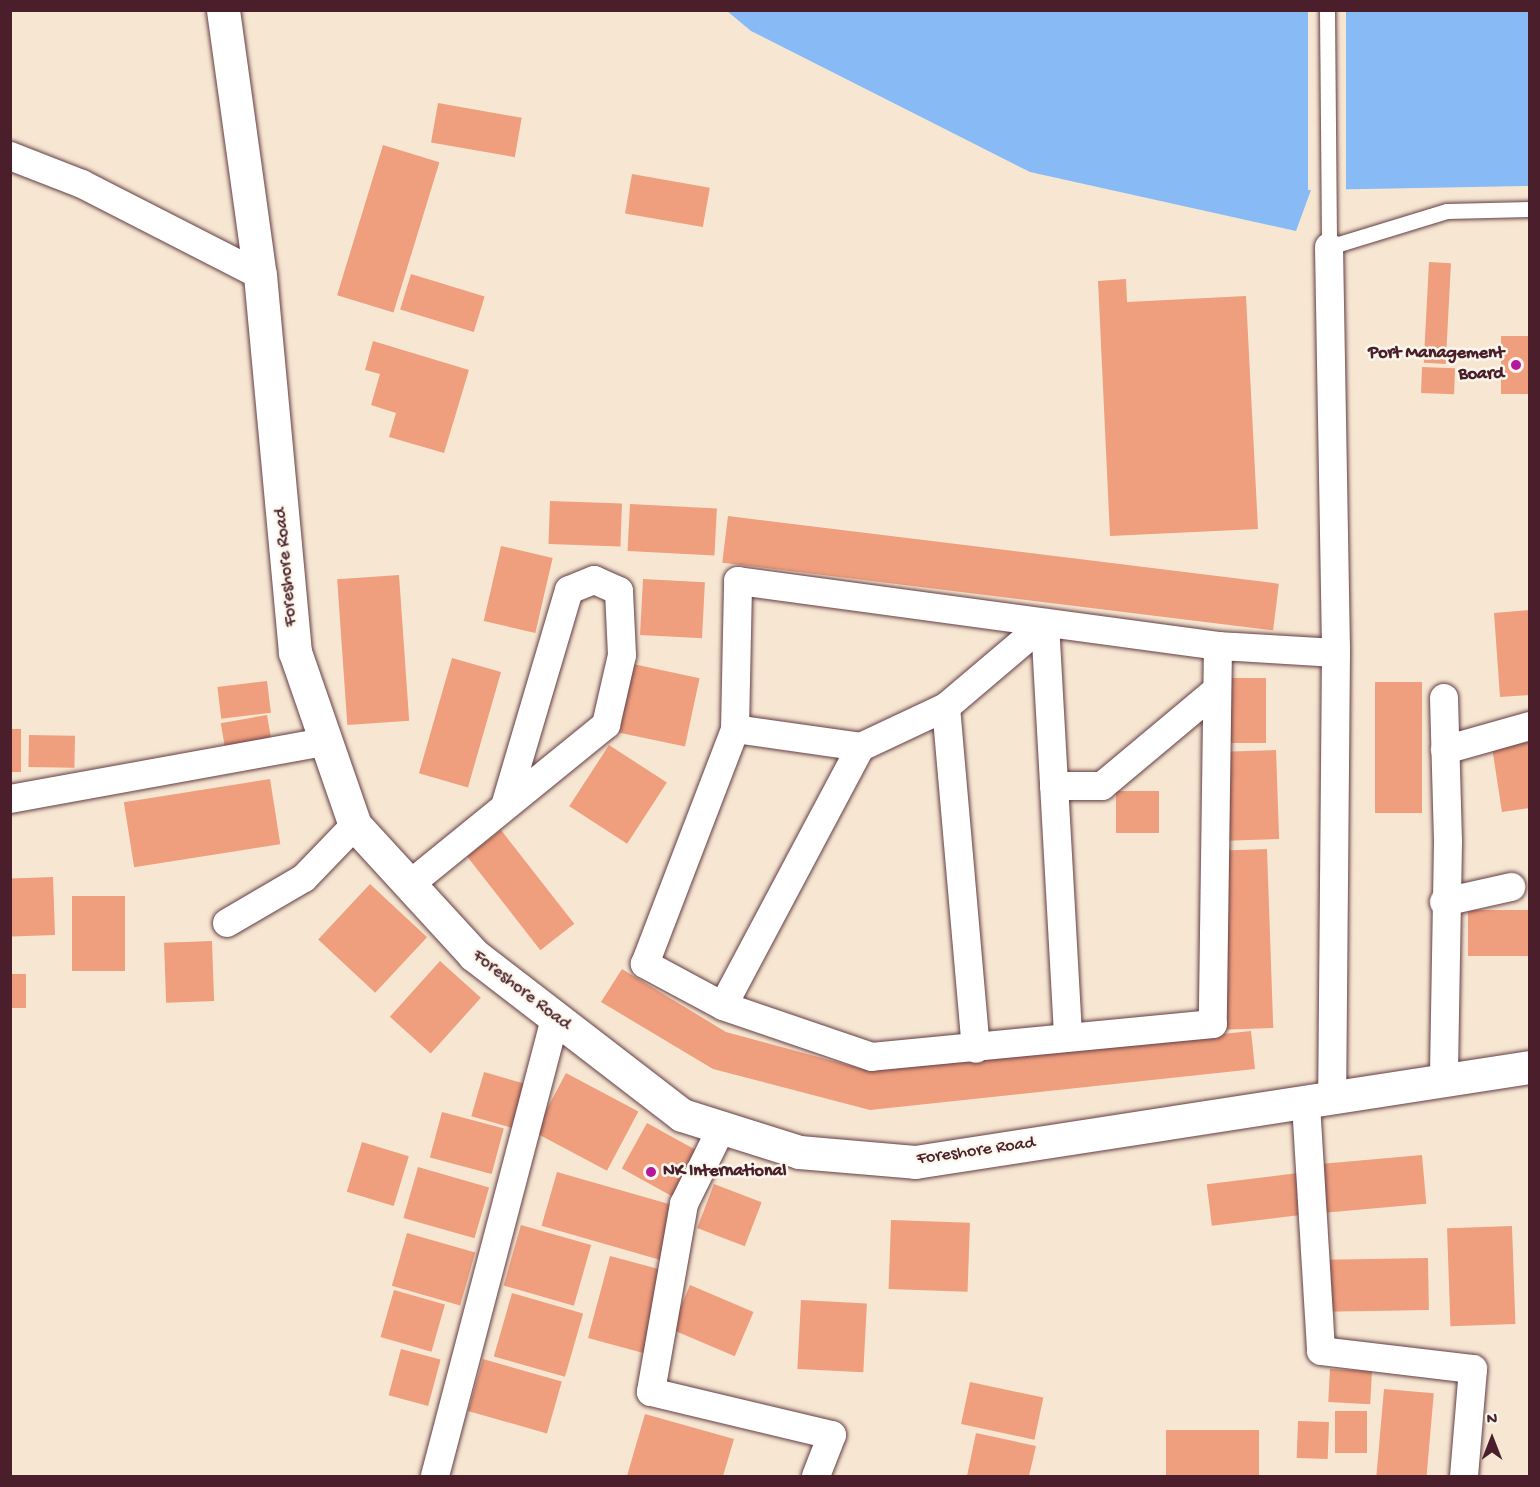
<!DOCTYPE html>
<style>
body{margin:0}
#map{position:relative;width:1540px;height:1487px;overflow:hidden;background:#f7e7d2;font-family:"Gochi Hand",sans-serif}
div>[style]{position:absolute}
.water>*{inset:0;background:#88baf5}
.pier>*{inset:0;background:#f7e7d2;transform-origin:0 0}
.building>*{inset:0;background:#ef9f7e;transform-origin:0 0}
.roads{filter:drop-shadow(0 0 2px #643d44) drop-shadow(0 0 2px #643d44)}
.lane>*{height:15px;margin:-7.5px;padding:0 7.5px;transform-origin:7.5px;border-radius:7.5px;background:#fff}
.street>*{height:28px;margin:-14px;padding:0 14px;transform-origin:14px;border-radius:14px;background:#fff}
.secondary>*{height:33px;margin:-16.5px;padding:0 16.5px;transform-origin:16.5px;border-radius:16.5px;background:#fff}
.dots>*{width:16px;height:16px;translate:-50% -50%;box-sizing:border-box;border:3px solid #fbf7ec;border-radius:50%}
span{translate:-50% -50%;white-space:nowrap;text-align:center;line-height:1.15;-webkit-text-stroke:5px #fbf7ec;paint-order:stroke}
.poi-label{font-size:18px;color:#4a1f2b;font-weight:700}
.right{translate:-100% -50%;text-align:right}
.left{translate:0 -50%;text-align:left}
.street-label{font-size:18px;color:#4a1f2b}
.frame{position:absolute;inset:0;border:12px solid #4a1f2b;pointer-events:none}
.north{position:absolute;left:1462px;top:1409px;width:60px;height:60px;-webkit-text-stroke:4px #fbf7ec;paint-order:stroke;rotate:0deg;font-size:16px;font-weight:700;line-height:24px;text-align:center;color:#4a1f2b}
.north::after{content:'';display:block;margin:auto;width:21px;height:27px;background:#4a1f2b;clip-path:polygon(50% 0,100% 100%,50% 72%,0 100%)}
</style>
<div id="map">
<div class="water">
<i style="clip-path:polygon(727px 11px,1529px 11px,1529px 186px,1311px 190px,1296px 231px,1030px 172px,751px 31px)"></i>
</div>
<div class="pier">
<i style="left:1308px;top:11px;width:38px;height:179px"></i>
</div>
<div class="building">
<i style="left:438px;top:103px;width:85px;height:40px;rotate:10deg"></i>
<i style="left:383px;top:145px;width:59px;height:157px;rotate:17deg"></i>
<i style="left:632px;top:174px;width:79px;height:40px;rotate:10deg"></i>
<i style="left:1429px;top:262px;width:22px;height:101px;rotate:3deg"></i>
<i style="left:411px;top:274px;width:77px;height:37px;rotate:17deg"></i>
<i style="clip-path:polygon(1126px 279px,1127px 302px,1246px 296px,1258px 529px,1110px 536px,1098px 281px)"></i>
<i style="left:1530px;top:336px;width:58px;height:29px;rotate:90deg"></i>
<i style="clip-path:polygon(373px 341px,469px 370px,444px 453px,389px 437px,396px 413px,371px 405px,380px 374px,365px 370px)"></i>
<i style="left:1422px;top:367px;width:33px;height:26px;rotate:2deg"></i>
<i style="left:550px;top:501px;width:72px;height:43px;rotate:2deg"></i>
<i style="left:630px;top:504px;width:87px;height:47px;rotate:3deg"></i>
<i style="left:728px;top:516px;width:555px;height:47px;rotate:7deg"></i>
<i style="left:501px;top:546px;width:53px;height:77px;rotate:13deg"></i>
<i style="left:399px;top:575px;width:146px;height:62px;rotate:86deg"></i>
<i style="left:643px;top:579px;width:62px;height:56px;rotate:3deg"></i>
<i style="clip-path:polygon(1530px 610px,1530px 695px,1500px 697px,1494px 613px)"></i>
<i style="left:452px;top:658px;width:51px;height:120px;rotate:16deg"></i>
<i style="left:633px;top:664px;width:68px;height:70px;rotate:12deg"></i>
<i style="left:1223px;top:678px;width:43px;height:65px"></i>
<i style="left:267px;top:681px;width:32px;height:50px;rotate:83deg"></i>
<i style="left:1375px;top:682px;width:47px;height:131px"></i>
<i style="left:267px;top:715px;width:35px;height:47px;rotate:80deg"></i>
<i style="left:10px;top:729px;width:11px;height:43px"></i>
<i style="left:29px;top:735px;width:46px;height:32px;rotate:1deg"></i>
<i style="clip-path:polygon(1530px 742px,1530px 808px,1502px 812px,1492px 747px)"></i>
<i style="left:609px;top:745px;width:69px;height:73px;rotate:33deg"></i>
<i style="left:1276px;top:750px;width:89px;height:52px;rotate:88deg"></i>
<i style="left:270px;top:779px;width:66px;height:148px;rotate:81deg"></i>
<i style="left:1116px;top:791px;width:43px;height:42px"></i>
<i style="left:501px;top:830px;width:119px;height:43px;rotate:52deg"></i>
<i style="left:1267px;top:849px;width:179px;height:50px;rotate:88deg"></i>
<i style="left:53px;top:877px;width:58px;height:43px;rotate:88deg"></i>
<i style="left:370px;top:884px;width:78px;height:76px;rotate:43deg"></i>
<i style="left:72px;top:896px;width:53px;height:75px"></i>
<i style="left:1530px;top:910px;width:46px;height:62px;rotate:90deg"></i>
<i style="left:212px;top:941px;width:60px;height:48px;rotate:88deg"></i>
<i style="left:440px;top:961px;width:55px;height:75px;rotate:42deg"></i>
<i style="clip-path:polygon(622px 969px,726px 1032px,870px 1071px,1251px 1031px,1255px 1069px,870px 1110px,713px 1069px,601px 1002px)"></i>
<i style="left:10px;top:974px;width:16px;height:34px"></i>
<i style="left:484px;top:1072px;width:46px;height:46px;rotate:16deg"></i>
<i style="left:566px;top:1073px;width:82px;height:67px;rotate:28deg"></i>
<i style="left:442px;top:1112px;width:64px;height:47px;rotate:15deg"></i>
<i style="left:647px;top:1123px;width:60px;height:52px;rotate:29deg"></i>
<i style="left:362px;top:1142px;width:49px;height:52px;rotate:17deg"></i>
<i style="left:1422px;top:1155px;width:49px;height:105px;rotate:85deg"></i>
<i style="left:418px;top:1167px;width:74px;height:53px;rotate:16deg"></i>
<i style="left:557px;top:1172px;width:130px;height:56px;rotate:16deg"></i>
<i style="left:1306px;top:1172px;width:42px;height:100px;rotate:83deg"></i>
<i style="left:714px;top:1184px;width:51px;height:47px;rotate:21deg"></i>
<i style="left:891px;top:1220px;width:79px;height:69px;rotate:2deg"></i>
<i style="left:521px;top:1225px;width:73px;height:63px;rotate:16deg"></i>
<i style="left:1512px;top:1226px;width:98px;height:65px;rotate:88deg"></i>
<i style="left:407px;top:1233px;width:71px;height:55px;rotate:16deg"></i>
<i style="left:610px;top:1256px;width:61px;height:85px;rotate:15deg"></i>
<i style="left:1428px;top:1258px;width:52px;height:104px;rotate:89deg"></i>
<i style="left:690px;top:1285px;width:69px;height:48px;rotate:23deg"></i>
<i style="left:394px;top:1290px;width:53px;height:49px;rotate:16deg"></i>
<i style="left:512px;top:1293px;width:74px;height:66px;rotate:16deg"></i>
<i style="left:801px;top:1300px;width:66px;height:69px;rotate:3deg"></i>
<i style="left:401px;top:1349px;width:41px;height:48px;rotate:15deg"></i>
<i style="left:483px;top:1359px;width:82px;height:54px;rotate:16deg"></i>
<i style="left:1330px;top:1369px;width:42px;height:33px;rotate:3deg"></i>
<i style="left:970px;top:1382px;width:75px;height:43px;rotate:12deg"></i>
<i style="left:1384px;top:1389px;width:50px;height:87px;rotate:5deg"></i>
<i style="left:1335px;top:1411px;width:32px;height:42px"></i>
<i style="clip-path:polygon(645px 1414px,734px 1439px,723px 1476px,627px 1476px)"></i>
<i style="left:1298px;top:1421px;width:31px;height:37px;rotate:2deg"></i>
<i style="left:1259px;top:1430px;width:46px;height:93px;rotate:90deg"></i>
<i style="clip-path:polygon(976px 1433px,1036px 1446px,1029px 1476px,967px 1476px)"></i>
</div>
<div class="roads">
<div class="lane">
<i style="left:1327px;top:10px;width:237px;rotate:89.5deg"></i>
<i style="left:1329px;top:247px;width:123px;rotate:-17deg"></i>
<i style="left:1447px;top:211px;width:83px;rotate:-1.4deg"></i>
</div>
<div class="street">
<i style="left:10px;top:156px;width:77px;rotate:21.3deg"></i>
<i style="left:82px;top:184px;width:200px;rotate:27.1deg"></i>
<i style="left:1329px;top:247px;width:406px;rotate:89deg"></i>
<i style="left:1336px;top:653px;width:447px;rotate:90.5deg"></i>
<i style="left:1045px;top:623px;width:415px;rotate:86.8deg"></i>
<i style="left:1218px;top:646px;width:378px;rotate:90.8deg"></i>
<i style="left:1213px;top:1024px;width:343px;rotate:174.5deg"></i>
<i style="left:872px;top:1057px;width:157px;rotate:-161.1deg"></i>
<i style="left:723px;top:1006px;width:89px;rotate:-151.7deg"></i>
<i style="left:645px;top:964px;width:252px;rotate:-69deg"></i>
<i style="left:735px;top:729px;width:148px;rotate:-88.8deg"></i>
<i style="left:738px;top:581px;width:484px;rotate:7.7deg"></i>
<i style="left:1218px;top:646px;width:118px;rotate:3.4deg"></i>
<i style="left:1444px;top:698px;width:144px;rotate:88.4deg"></i>
<i style="left:1448px;top:842px;width:239px;rotate:91deg"></i>
<i style="left:946px;top:707px;width:343px;rotate:85deg"></i>
<i style="left:735px;top:729px;width:127px;rotate:8.1deg"></i>
<i style="left:1445px;top:750px;width:88px;rotate:-15.8deg"></i>
<i style="left:1054px;top:786px;width:48px"></i>
<i style="left:1102px;top:786px;width:150px;rotate:-39.9deg"></i>
<i style="left:10px;top:799px;width:319px;rotate:-10.3deg"></i>
<i style="left:409px;top:885px;width:254px;rotate:-39.1deg"></i>
<i style="left:606px;top:725px;width:72px;rotate:-77.1deg"></i>
<i style="left:622px;top:655px;width:64px;rotate:-92.7deg"></i>
<i style="left:619px;top:591px;width:27px;rotate:-156deg"></i>
<i style="left:594px;top:580px;width:27px;rotate:158deg"></i>
<i style="left:569px;top:590px;width:225px;rotate:106.5deg"></i>
<i style="left:1444px;top:902px;width:69px;rotate:-12.6deg"></i>
<i style="left:227px;top:923px;width:89px;rotate:-30.3deg"></i>
<i style="left:304px;top:878px;width:74px;rotate:-46.1deg"></i>
<i style="left:723px;top:1006px;width:293px;rotate:-62deg"></i>
<i style="left:861px;top:747px;width:94px;rotate:-25.2deg"></i>
<i style="left:946px;top:707px;width:130px;rotate:-40.3deg"></i>
<i style="left:1306px;top:1104px;width:247px;rotate:86.5deg"></i>
<i style="left:1321px;top:1351px;width:153px;rotate:6.8deg"></i>
<i style="left:1473px;top:1369px;width:107px;rotate:94.8deg"></i>
<i style="left:722px;top:1127px;width:86px;rotate:116.3deg"></i>
<i style="left:684px;top:1204px;width:191px;rotate:100deg"></i>
<i style="left:651px;top:1392px;width:186px;rotate:13.4deg"></i>
<i style="left:832px;top:1435px;width:44px;rotate:111.3deg"></i>
<i style="left:435px;top:1476px;width:473px;rotate:-75.3deg"></i>
</div>
<div class="secondary">
<i style="left:223px;top:10px;width:268px;rotate:82.1deg"></i>
<i style="left:260px;top:275px;width:379px;rotate:84.7deg"></i>
<i style="left:295px;top:652px;width:183px;rotate:70.9deg"></i>
<i style="left:355px;top:825px;width:176px;rotate:47.5deg"></i>
<i style="left:474px;top:955px;width:262px;rotate:37.6deg"></i>
<i style="left:682px;top:1115px;width:123px;rotate:17.5deg"></i>
<i style="left:799px;top:1152px;width:116px;rotate:4.9deg"></i>
<i style="left:915px;top:1162px;width:622px;rotate:-8.78deg"></i>
</div>
</div>
<div class="dots">
<i style="left:1516px;top:365px;background:#b5179e"></i>
<i style="left:651px;top:1172px;background:#b5179e"></i>
</div>
<div class="poi-label">
<span class="right" style="left:1504px;top:365px">Port Management<br>Board</span>
<span class="left" style="left:663px;top:1172px">NK International</span>
</div>
<div class="street-label">
<span style="left:287px;top:567px;rotate:-95deg">Foreshore Road</span>
<span style="left:521px;top:991px;rotate:38deg">Foreshore Road</span>
<span style="left:976px;top:1152px;rotate:-8deg">Foreshore Road</span>
</div>
<div class="frame"></div>
<div class="north">N</div>
</div>
